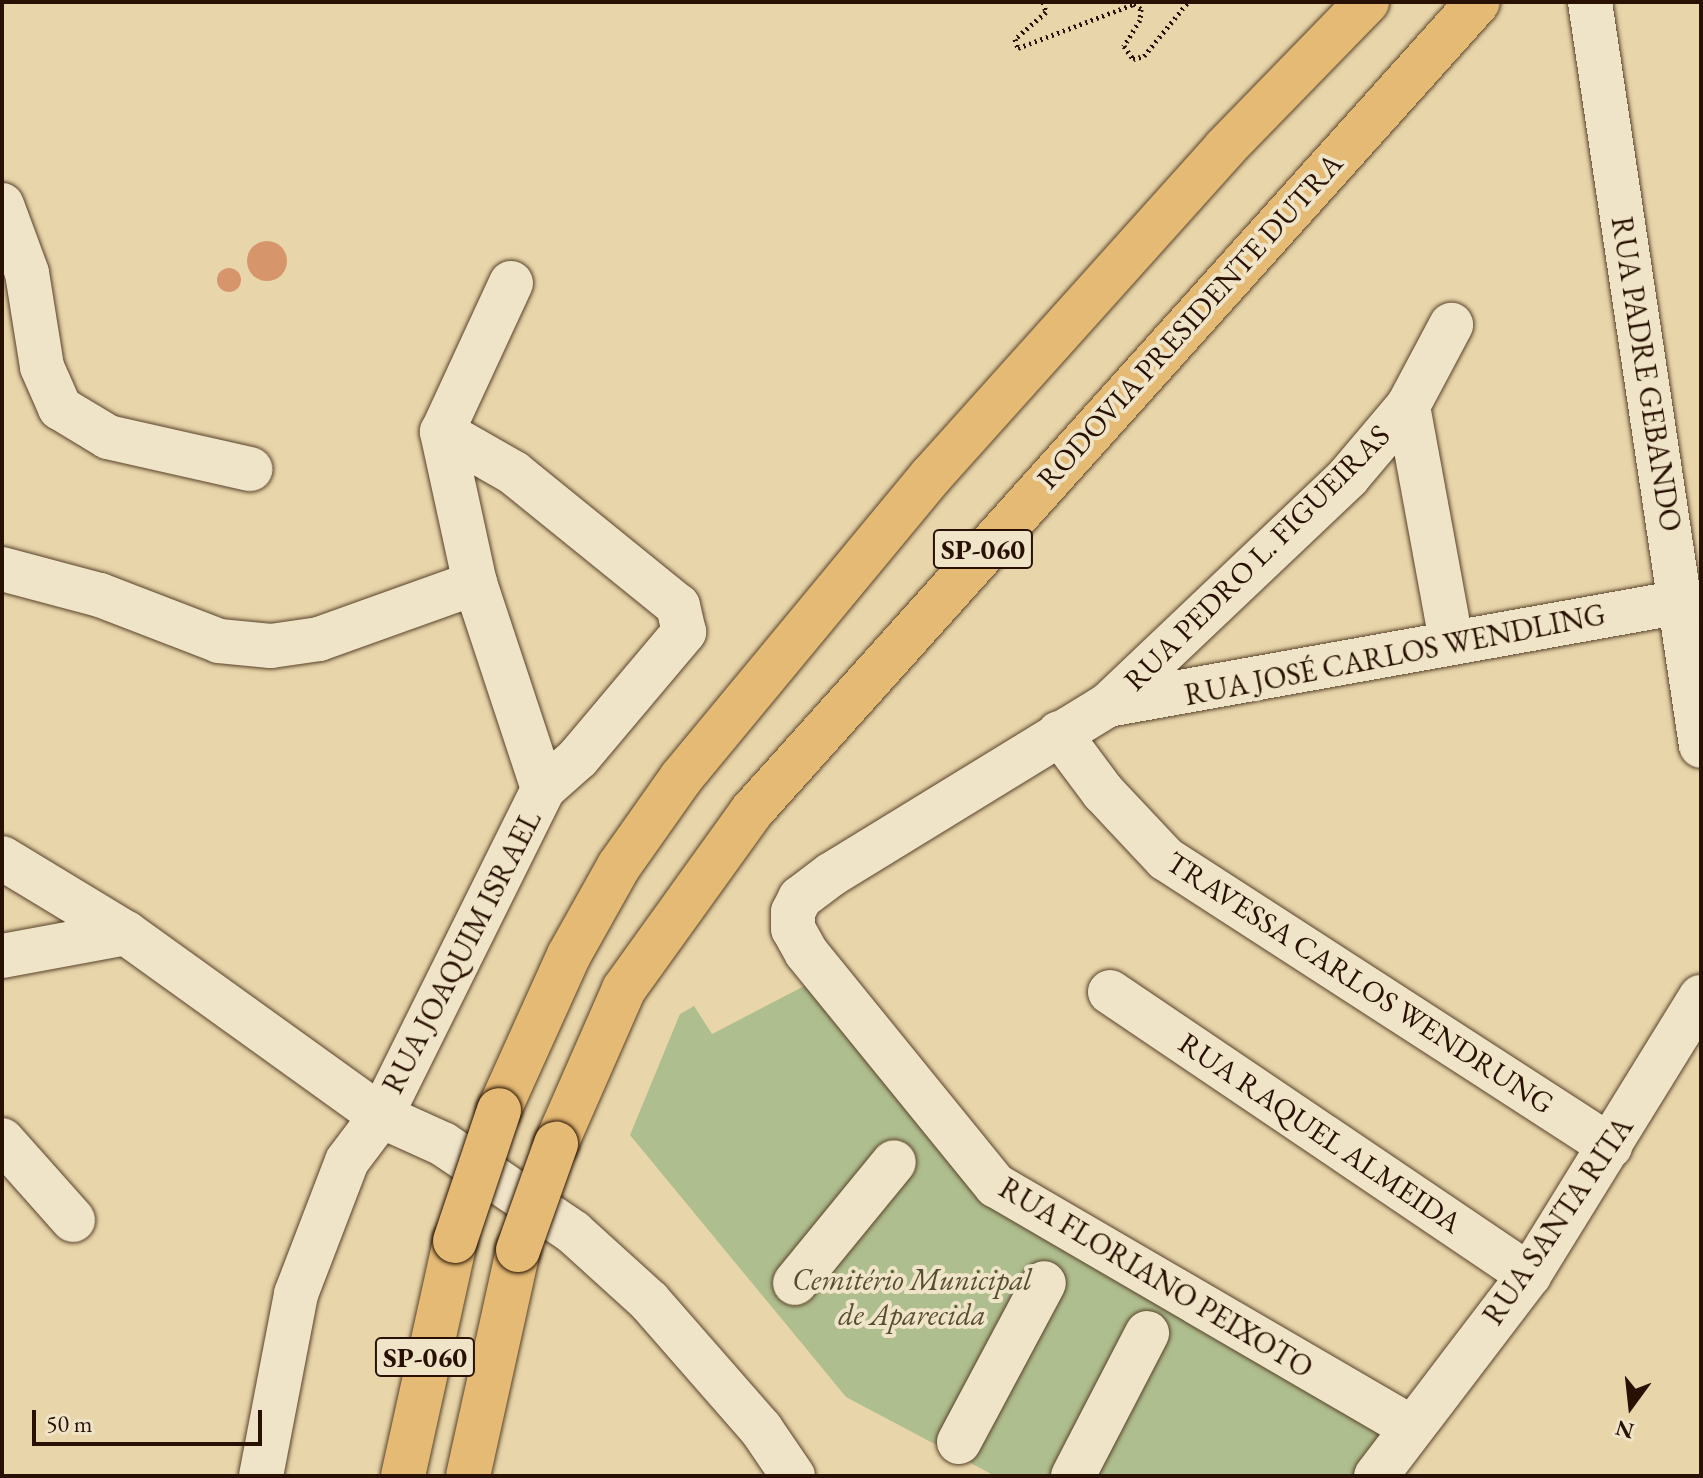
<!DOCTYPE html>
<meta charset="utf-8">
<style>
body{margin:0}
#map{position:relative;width:1703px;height:1478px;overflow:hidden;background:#e8d5aa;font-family:"EB Garamond",serif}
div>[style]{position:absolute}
.green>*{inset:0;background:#afbe8e}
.building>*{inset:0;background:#d6956a}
.round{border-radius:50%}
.path>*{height:5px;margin-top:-2.5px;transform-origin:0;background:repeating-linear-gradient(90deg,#281100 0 2px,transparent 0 6px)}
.roads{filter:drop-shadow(0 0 2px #58422a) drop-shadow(0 0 2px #58422a)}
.minor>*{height:44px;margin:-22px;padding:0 22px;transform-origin:22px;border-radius:22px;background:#f0e4c8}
.highway>*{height:44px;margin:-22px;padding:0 22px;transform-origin:22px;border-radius:22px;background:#e4ba75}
.bridges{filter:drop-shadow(0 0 2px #281100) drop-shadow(0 0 2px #281100)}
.highway-bridge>*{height:44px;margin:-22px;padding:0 22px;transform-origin:22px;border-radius:22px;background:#e4ba75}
span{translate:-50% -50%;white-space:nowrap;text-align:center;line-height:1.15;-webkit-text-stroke:8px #f0e4c8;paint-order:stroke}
.shield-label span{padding:2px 6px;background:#f0e4c8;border:2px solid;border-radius:6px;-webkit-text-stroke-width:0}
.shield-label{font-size:28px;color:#281100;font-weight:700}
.street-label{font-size:30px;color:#281100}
.park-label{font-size:30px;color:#574e32;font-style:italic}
.frame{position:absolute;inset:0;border:4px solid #281100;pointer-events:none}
.north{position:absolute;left:1591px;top:1366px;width:80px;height:80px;-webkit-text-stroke:6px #f0e4c8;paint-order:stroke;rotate:195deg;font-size:22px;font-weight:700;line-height:32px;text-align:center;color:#281100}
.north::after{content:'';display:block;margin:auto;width:28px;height:36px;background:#281100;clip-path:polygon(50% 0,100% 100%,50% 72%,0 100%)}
.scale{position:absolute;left:32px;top:1410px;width:230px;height:36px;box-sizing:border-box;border:4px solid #281100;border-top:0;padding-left:10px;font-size:24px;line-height:28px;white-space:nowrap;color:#281100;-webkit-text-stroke:6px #f0e4c8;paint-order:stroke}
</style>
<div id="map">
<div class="green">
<i style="clip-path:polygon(810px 983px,977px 1195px,1404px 1427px,1371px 1476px,995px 1476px,846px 1397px,630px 1135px,680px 1014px,694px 1006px,712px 1034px)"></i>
</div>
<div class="building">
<i class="round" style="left:247px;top:241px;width:40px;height:40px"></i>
<i class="round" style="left:217px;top:268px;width:24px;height:24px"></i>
</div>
<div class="path">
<i style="left:1043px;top:2px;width:10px;rotate:73deg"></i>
<i style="left:1046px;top:12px;width:41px;rotate:138.9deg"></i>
<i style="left:1015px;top:39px;width:9px;rotate:72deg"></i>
<i style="left:1018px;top:48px;width:124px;rotate:-20.8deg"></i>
<i style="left:1134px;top:4px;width:9px;rotate:36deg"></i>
<i style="left:1141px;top:9px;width:11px;rotate:95deg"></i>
<i style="left:1140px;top:20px;width:31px;rotate:122deg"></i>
<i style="left:1124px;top:46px;width:16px;rotate:55deg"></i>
<i style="left:1133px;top:59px;width:11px;rotate:-15deg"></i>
<i style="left:1144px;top:56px;width:70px;rotate:-50.8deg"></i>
</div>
<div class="roads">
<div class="minor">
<i style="left:1590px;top:2px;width:752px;rotate:81.51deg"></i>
<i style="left:2px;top:205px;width:72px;rotate:69.8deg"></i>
<i style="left:27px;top:273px;width:95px;rotate:80.9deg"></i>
<i style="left:42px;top:367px;width:45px;rotate:66.3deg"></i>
<i style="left:60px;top:408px;width:56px;rotate:31.1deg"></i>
<i style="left:108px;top:437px;width:146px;rotate:12.7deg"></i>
<i style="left:511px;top:283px;width:164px;rotate:114.8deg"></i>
<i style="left:442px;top:432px;width:155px;rotate:77.7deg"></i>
<i style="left:475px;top:583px;width:217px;rotate:71.7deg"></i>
<i style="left:1408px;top:406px;width:239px;rotate:79.6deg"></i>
<i style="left:2px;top:569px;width:101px;rotate:14.9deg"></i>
<i style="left:100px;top:595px;width:128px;rotate:21.1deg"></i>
<i style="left:219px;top:641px;width:52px;rotate:5.5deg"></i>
<i style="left:271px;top:646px;width:49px;rotate:-8.3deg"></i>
<i style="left:319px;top:639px;width:166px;rotate:-19.7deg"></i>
<i style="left:1108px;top:705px;width:582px;rotate:-10.19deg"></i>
<i style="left:1059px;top:733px;width:74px;rotate:53.3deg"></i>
<i style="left:1103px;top:792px;width:92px;rotate:46.8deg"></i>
<i style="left:1166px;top:859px;width:529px;rotate:32.88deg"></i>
<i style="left:2px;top:858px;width:145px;rotate:31.2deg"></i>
<i style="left:126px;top:933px;width:314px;rotate:35.7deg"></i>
<i style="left:381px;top:1116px;width:68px;rotate:24.3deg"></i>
<i style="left:443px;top:1144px;width:157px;rotate:34.1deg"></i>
<i style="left:573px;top:1232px;width:103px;rotate:42.2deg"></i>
<i style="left:649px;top:1301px;width:170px;rotate:48.8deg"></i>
<i style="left:761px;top:1429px;width:57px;rotate:55.8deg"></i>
<i style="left:2px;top:956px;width:126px;rotate:-10.5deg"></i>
<i style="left:1110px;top:992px;width:506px;rotate:34.04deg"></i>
<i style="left:2px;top:1140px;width:107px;rotate:48.4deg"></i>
<i style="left:795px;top:1283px;width:156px;rotate:-50.7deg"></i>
<i style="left:1409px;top:1426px;width:478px;rotate:-149.8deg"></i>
<i style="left:996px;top:1186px;width:301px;rotate:-129.1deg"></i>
<i style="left:806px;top:952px;width:26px;rotate:-119deg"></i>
<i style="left:793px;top:929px;width:17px;rotate:-90deg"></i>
<i style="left:793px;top:912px;width:16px;rotate:-63deg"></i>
<i style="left:800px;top:898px;width:40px;rotate:-37deg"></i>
<i style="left:832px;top:874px;width:324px;rotate:-31.5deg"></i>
<i style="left:1108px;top:705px;width:331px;rotate:-43.5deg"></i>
<i style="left:1348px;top:477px;width:93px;rotate:-49.8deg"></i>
<i style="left:1408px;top:406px;width:92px;rotate:-62deg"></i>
<i style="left:959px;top:1442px;width:180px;rotate:-61.9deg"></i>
<i style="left:261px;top:1476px;width:185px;rotate:-79.1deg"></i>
<i style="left:296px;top:1294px;width:142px;rotate:-69deg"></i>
<i style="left:347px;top:1161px;width:56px;rotate:-52.9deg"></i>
<i style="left:381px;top:1116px;width:365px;rotate:-63.6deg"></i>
<i style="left:543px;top:789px;width:47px;rotate:-41.5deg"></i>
<i style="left:578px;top:758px;width:165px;rotate:-49.9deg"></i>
<i style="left:684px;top:632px;width:27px;rotate:-103deg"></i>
<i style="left:678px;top:606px;width:211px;rotate:-141deg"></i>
<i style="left:514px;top:473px;width:83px;rotate:-150.3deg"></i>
<i style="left:1073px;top:1476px;width:161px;rotate:-62.6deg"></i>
<i style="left:1376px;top:1476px;width:253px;rotate:-52.7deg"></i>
<i style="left:1529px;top:1275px;width:327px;rotate:-58.3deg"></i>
</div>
<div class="highway">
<i style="left:499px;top:1110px;width:170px;rotate:-65.7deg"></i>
<i style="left:569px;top:955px;width:102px;rotate:-60.7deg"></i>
<i style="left:619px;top:866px;width:108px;rotate:-54.8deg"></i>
<i style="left:681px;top:778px;width:392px;rotate:-50.4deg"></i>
<i style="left:931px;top:476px;width:440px;rotate:-48.1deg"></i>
<i style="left:1225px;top:148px;width:204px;rotate:-45.8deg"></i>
<i style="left:556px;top:1144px;width:169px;rotate:-66.3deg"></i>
<i style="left:624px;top:989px;width:218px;rotate:-54.3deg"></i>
<i style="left:751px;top:812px;width:1088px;rotate:-48.09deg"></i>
<i style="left:403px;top:1476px;width:241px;rotate:-77.5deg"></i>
<i style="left:468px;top:1476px;width:231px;rotate:-77.5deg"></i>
</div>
</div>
<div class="bridges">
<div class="highway-bridge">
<i style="left:455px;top:1241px;width:138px;rotate:-71.4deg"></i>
<i style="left:518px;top:1250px;width:113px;rotate:-70.3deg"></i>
</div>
</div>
<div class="shield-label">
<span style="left:983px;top:549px">SP-060</span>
<span style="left:425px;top:1357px">SP-060</span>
</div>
<div class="street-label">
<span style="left:1190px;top:321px;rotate:-48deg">RODOVIA PRESIDENTE DUTRA</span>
<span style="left:1646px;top:374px;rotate:81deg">RUA PADRE GEBANDO</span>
<span style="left:1257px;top:558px;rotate:-45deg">RUA PEDRO L. FIGUEIRAS</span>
<span style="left:1395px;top:655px;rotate:-11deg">RUA JOSÉ CARLOS WENDLING</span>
<span style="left:462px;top:952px;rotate:-63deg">RUA JOAQUIM ISRAEL</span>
<span style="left:1360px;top:983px;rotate:33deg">TRAVESSA CARLOS WENDRUNG</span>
<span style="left:1320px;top:1133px;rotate:34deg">RUA RAQUEL ALMEIDA</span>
<span style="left:1558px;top:1221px;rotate:-56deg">RUA SANTA RITA</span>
<span style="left:1156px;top:1278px;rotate:31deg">RUA FLORIANO PEIXOTO</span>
</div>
<div class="park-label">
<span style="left:912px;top:1297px">Cemitério Municipal<br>de Aparecida</span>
</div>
<div class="frame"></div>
<div class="north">N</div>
<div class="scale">50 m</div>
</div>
